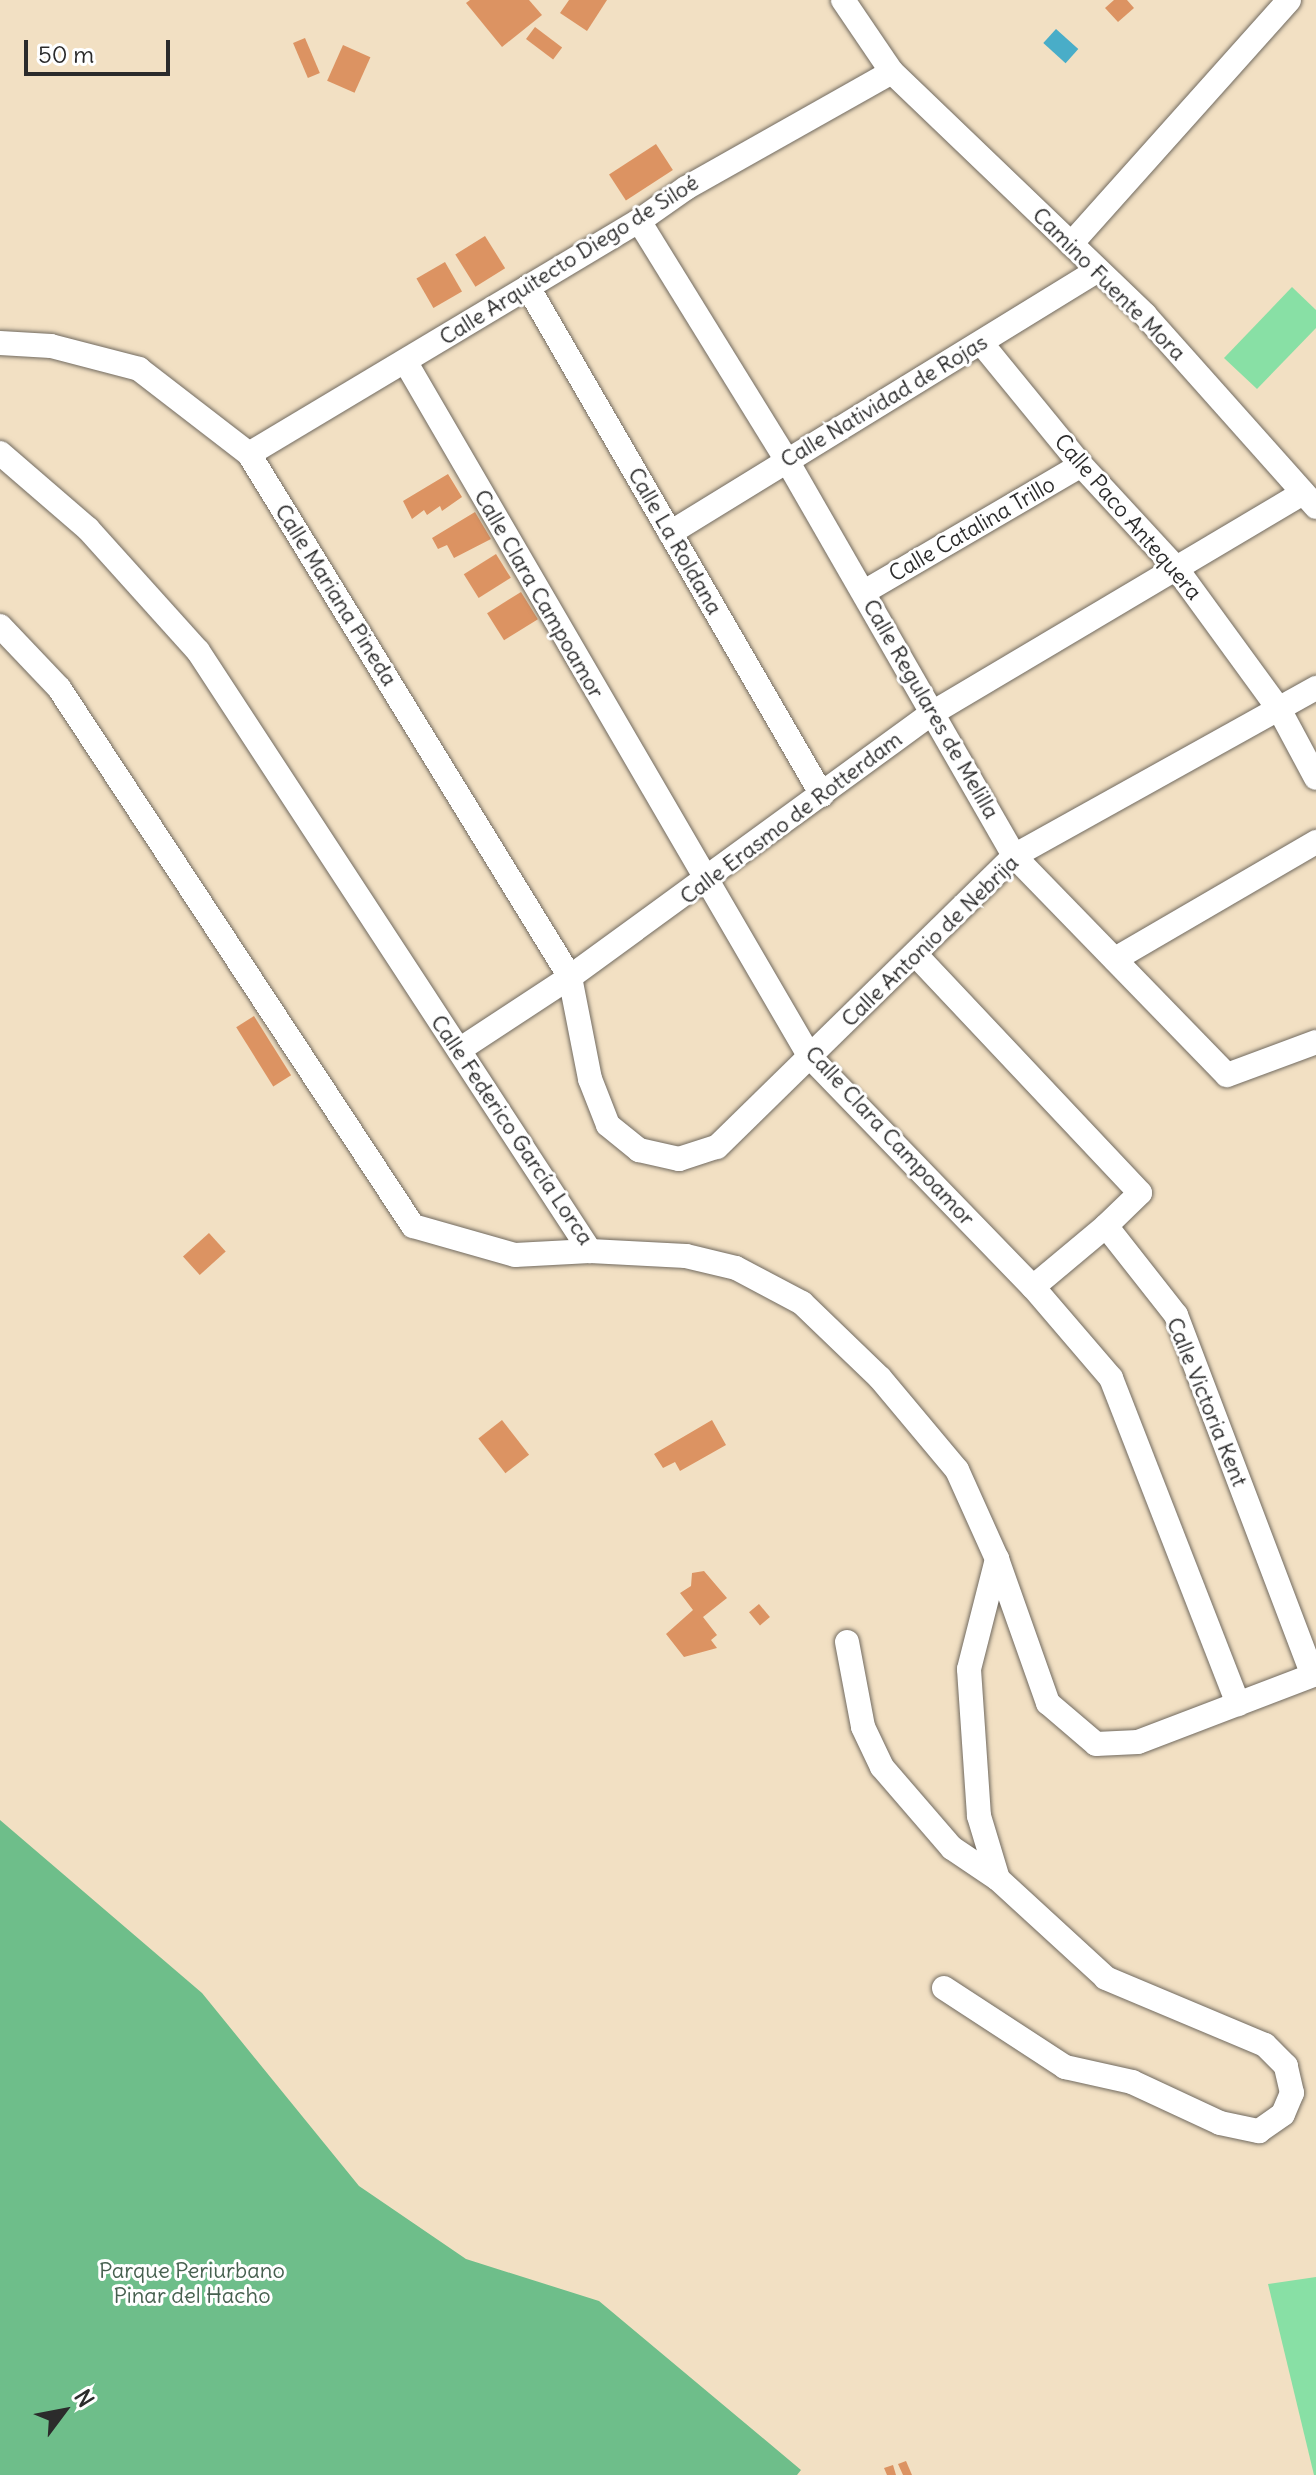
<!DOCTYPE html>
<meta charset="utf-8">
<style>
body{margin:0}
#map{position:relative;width:1316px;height:2475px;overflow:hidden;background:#f2e0c3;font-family:Delius,sans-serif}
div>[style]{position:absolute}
.green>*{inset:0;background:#88e0a5}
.forest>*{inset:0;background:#6ebe8a}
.water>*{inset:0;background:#49adc8;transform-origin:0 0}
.building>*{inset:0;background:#dc9362;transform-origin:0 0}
.roads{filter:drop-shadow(0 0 2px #716a60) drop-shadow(0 0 2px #716a60)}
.street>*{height:24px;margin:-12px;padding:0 12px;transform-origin:12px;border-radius:12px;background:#fff}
span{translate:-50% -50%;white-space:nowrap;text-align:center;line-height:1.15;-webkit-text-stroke:6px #fff;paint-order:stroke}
.street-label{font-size:22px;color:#2b2b2b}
.park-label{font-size:22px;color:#476150}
.north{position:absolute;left:24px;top:2371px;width:80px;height:80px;-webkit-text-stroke:6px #fff;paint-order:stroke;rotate:58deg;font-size:22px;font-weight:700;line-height:32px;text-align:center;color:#2b2b2b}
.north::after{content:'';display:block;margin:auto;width:28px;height:36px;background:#2b2b2b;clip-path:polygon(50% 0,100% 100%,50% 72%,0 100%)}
.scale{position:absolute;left:24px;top:40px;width:146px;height:36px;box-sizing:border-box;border:4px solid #2b2b2b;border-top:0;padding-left:10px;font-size:24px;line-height:28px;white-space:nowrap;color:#2b2b2b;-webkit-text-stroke:6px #fff;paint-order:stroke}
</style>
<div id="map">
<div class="green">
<i style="clip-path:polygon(1292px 287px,1316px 310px,1316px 328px,1257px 389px,1224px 358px)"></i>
<i style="clip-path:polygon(1316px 2277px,1316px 2475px,1314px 2475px,1268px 2284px)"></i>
</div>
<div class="forest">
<i style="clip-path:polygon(0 1820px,202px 1993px,359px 2186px,466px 2259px,599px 2301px,801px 2470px,797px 2475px,0 2475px)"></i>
</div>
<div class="water">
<i style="left:1056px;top:29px;width:30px;height:19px;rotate:42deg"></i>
</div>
<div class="building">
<i style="clip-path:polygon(470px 0,529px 0,542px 15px,502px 47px,466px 3px)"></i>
<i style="clip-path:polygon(569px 0,607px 0,587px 31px,560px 13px)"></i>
<i style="clip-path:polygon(1114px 0,1127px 0,1134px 8px,1118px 22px,1105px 8px)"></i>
<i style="left:535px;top:27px;width:34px;height:15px;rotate:37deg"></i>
<i style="left:305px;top:38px;width:38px;height:13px;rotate:67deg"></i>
<i style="left:343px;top:45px;width:30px;height:39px;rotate:24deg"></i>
<i style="left:656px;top:144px;width:31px;height:56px;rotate:57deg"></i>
<i style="left:485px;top:236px;width:38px;height:35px;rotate:58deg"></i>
<i style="left:445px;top:262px;width:34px;height:33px;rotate:60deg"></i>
<i style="clip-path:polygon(448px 474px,462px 497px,442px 511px,440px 506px,427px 515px,424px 510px,412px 519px,403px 501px)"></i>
<i style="clip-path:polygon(475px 512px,491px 539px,454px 558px,447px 545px,438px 549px,432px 538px)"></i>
<i style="left:496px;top:554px;width:28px;height:38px;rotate:58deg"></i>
<i style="left:521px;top:592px;width:32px;height:40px;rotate:58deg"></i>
<i style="left:254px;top:1016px;width:70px;height:21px;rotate:58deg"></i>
<i style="left:209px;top:1233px;width:25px;height:35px;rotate:48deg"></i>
<i style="left:502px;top:1420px;width:44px;height:30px;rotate:52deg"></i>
<i style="clip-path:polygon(712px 1420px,726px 1445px,680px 1471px,675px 1462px,663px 1468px,654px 1454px)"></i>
<i style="clip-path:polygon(704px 1571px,727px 1598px,703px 1617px,717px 1635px,711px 1640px,717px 1648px,684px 1657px,666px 1634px,693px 1610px,680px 1593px,691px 1586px,692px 1573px)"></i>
<i style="left:759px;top:1604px;width:17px;height:13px;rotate:50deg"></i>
<i style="clip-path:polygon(906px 2461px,912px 2475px,903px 2475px,898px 2464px)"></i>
<i style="clip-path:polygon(893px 2465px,896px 2475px,887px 2475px,884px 2468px)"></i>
</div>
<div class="roads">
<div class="street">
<i style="left:843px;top:0;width:87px;rotate:55.8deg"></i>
<i style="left:892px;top:72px;width:351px;rotate:43.8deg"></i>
<i style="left:1145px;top:315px;width:257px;rotate:48.3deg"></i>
<i style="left:639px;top:221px;width:280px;rotate:58.3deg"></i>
<i style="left:786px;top:459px;width:458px;rotate:60.1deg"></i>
<i style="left:1014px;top:856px;width:305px;rotate:45.8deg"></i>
<i style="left:1227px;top:1075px;width:95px;rotate:-20.3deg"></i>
<i style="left:1071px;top:244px;width:327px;rotate:-48.2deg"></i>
<i style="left:528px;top:287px;width:587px;rotate:59.94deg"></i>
<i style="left:0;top:343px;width:51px;rotate:3.4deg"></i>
<i style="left:51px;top:346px;width:91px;rotate:14.6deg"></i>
<i style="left:139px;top:369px;width:139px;rotate:37.7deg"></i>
<i style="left:249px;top:454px;width:614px;rotate:58.46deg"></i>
<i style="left:570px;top:977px;width:450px;rotate:-36.1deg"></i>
<i style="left:934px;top:712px;width:429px;rotate:-30.7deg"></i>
<i style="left:982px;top:344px;width:156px;rotate:50.7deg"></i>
<i style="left:1081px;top:465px;width:140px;rotate:47.3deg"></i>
<i style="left:1176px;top:568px;width:175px;rotate:53.9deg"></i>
<i style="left:1279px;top:709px;width:78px;rotate:61.8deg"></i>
<i style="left:405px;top:361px;width:805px;rotate:59.81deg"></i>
<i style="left:810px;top:1057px;width:320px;rotate:45.9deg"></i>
<i style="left:1033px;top:1287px;width:120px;rotate:49.4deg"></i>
<i style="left:1111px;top:1378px;width:350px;rotate:68.7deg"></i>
<i style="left:0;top:453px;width:116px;rotate:40.8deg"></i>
<i style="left:88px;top:529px;width:164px;rotate:48deg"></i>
<i style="left:198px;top:651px;width:717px;rotate:56.84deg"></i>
<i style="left:249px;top:454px;width:454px;rotate:-30.9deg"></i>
<i style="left:639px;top:221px;width:57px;rotate:-35.1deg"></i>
<i style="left:686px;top:188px;width:236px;rotate:-29.4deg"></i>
<i style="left:670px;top:533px;width:502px;rotate:-31.57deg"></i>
<i style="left:864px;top:592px;width:251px;rotate:-30.3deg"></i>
<i style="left:0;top:626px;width:86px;rotate:46.4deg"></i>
<i style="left:59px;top:688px;width:644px;rotate:56.66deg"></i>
<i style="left:413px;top:1226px;width:106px;rotate:15.9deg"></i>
<i style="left:515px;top:1255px;width:75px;rotate:-3.1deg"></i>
<i style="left:590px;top:1251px;width:96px;rotate:3deg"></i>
<i style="left:686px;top:1256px;width:51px;rotate:13.5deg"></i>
<i style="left:736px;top:1268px;width:75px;rotate:27.9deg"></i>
<i style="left:802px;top:1303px;width:108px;rotate:43.9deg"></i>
<i style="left:880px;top:1378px;width:120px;rotate:50.1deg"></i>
<i style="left:957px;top:1470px;width:98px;rotate:65.8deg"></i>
<i style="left:997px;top:1559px;width:153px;rotate:70.5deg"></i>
<i style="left:1048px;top:1703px;width:63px;rotate:40.5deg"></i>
<i style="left:1096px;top:1744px;width:42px;rotate:-2.7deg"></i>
<i style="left:1138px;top:1742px;width:191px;rotate:-20.9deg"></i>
<i style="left:915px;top:954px;width:328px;rotate:46.7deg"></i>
<i style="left:1140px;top:1193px;width:47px;rotate:135.9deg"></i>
<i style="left:1106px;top:1226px;width:113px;rotate:51.8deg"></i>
<i style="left:1176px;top:1315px;width:385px;rotate:69.2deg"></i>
<i style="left:1115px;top:959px;width:233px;rotate:-30.2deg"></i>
<i style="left:459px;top:1050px;width:133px;rotate:-33.3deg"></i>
<i style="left:570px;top:977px;width:104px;rotate:78.9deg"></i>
<i style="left:590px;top:1079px;width:49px;rotate:68.6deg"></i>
<i style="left:608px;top:1125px;width:40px;rotate:39deg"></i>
<i style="left:639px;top:1150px;width:41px;rotate:12.7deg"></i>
<i style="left:679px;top:1159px;width:40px;rotate:-18deg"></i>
<i style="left:717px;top:1147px;width:416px;rotate:-44.4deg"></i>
<i style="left:1014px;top:856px;width:346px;rotate:-29.1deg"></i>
<i style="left:1033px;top:1287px;width:95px;rotate:-39.9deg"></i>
<i style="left:847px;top:1642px;width:86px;rotate:79.3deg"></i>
<i style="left:863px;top:1727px;width:44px;rotate:64.6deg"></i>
<i style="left:882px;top:1767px;width:107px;rotate:49.2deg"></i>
<i style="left:952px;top:1848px;width:55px;rotate:34deg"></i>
<i style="left:944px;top:1988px;width:145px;rotate:33.1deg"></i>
<i style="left:1065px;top:2067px;width:69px;rotate:12.6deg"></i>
<i style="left:1132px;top:2082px;width:97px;rotate:25deg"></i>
<i style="left:1220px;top:2123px;width:40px;rotate:12deg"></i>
<i style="left:1259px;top:2131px;width:29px;rotate:-35deg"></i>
<i style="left:1283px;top:2114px;width:23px;rotate:-67deg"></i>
<i style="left:1292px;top:2093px;width:28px;rotate:-103deg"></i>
<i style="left:1286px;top:2066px;width:30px;rotate:-135deg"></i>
<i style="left:1265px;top:2045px;width:173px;rotate:-157.2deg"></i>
<i style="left:1106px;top:1978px;width:147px;rotate:-137.5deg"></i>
<i style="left:998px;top:1879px;width:66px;rotate:-106.8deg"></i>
<i style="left:979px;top:1816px;width:147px;rotate:-93.9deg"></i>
<i style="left:969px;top:1669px;width:114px;rotate:-75.7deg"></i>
</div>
</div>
<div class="street-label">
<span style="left:569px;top:260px;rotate:-32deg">Calle Arquitecto Diego de Siloé</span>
<span style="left:1109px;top:284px;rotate:45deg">Camino Fuente Mora</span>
<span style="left:884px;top:401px;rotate:-31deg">Calle Natividad de Rojas</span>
<span style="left:1128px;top:517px;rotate:49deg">Calle Paco Antequera</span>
<span style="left:972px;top:529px;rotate:-30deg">Calle Catalina Trillo</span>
<span style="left:675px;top:541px;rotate:60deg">Calle La Roldana</span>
<span style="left:539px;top:594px;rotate:60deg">Calle Clara Campoamor</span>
<span style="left:336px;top:595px;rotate:58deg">Calle Mariana Pineda</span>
<span style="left:931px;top:709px;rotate:60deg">Calle Regulares de Melilla</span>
<span style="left:791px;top:818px;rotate:-37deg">Calle Erasmo de Rotterdam</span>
<span style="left:930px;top:941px;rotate:-44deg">Calle Antonio de Nebrija</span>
<span style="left:512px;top:1130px;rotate:56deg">Calle Federico García Lorca</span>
<span style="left:890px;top:1136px;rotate:47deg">Calle Clara Campoamor</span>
<span style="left:1207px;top:1402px;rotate:68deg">Calle Victoria Kent</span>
</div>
<div class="park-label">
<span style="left:192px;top:2283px">Parque Periurbano<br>Pinar del Hacho</span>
</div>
<div class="north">N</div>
<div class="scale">50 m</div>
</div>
